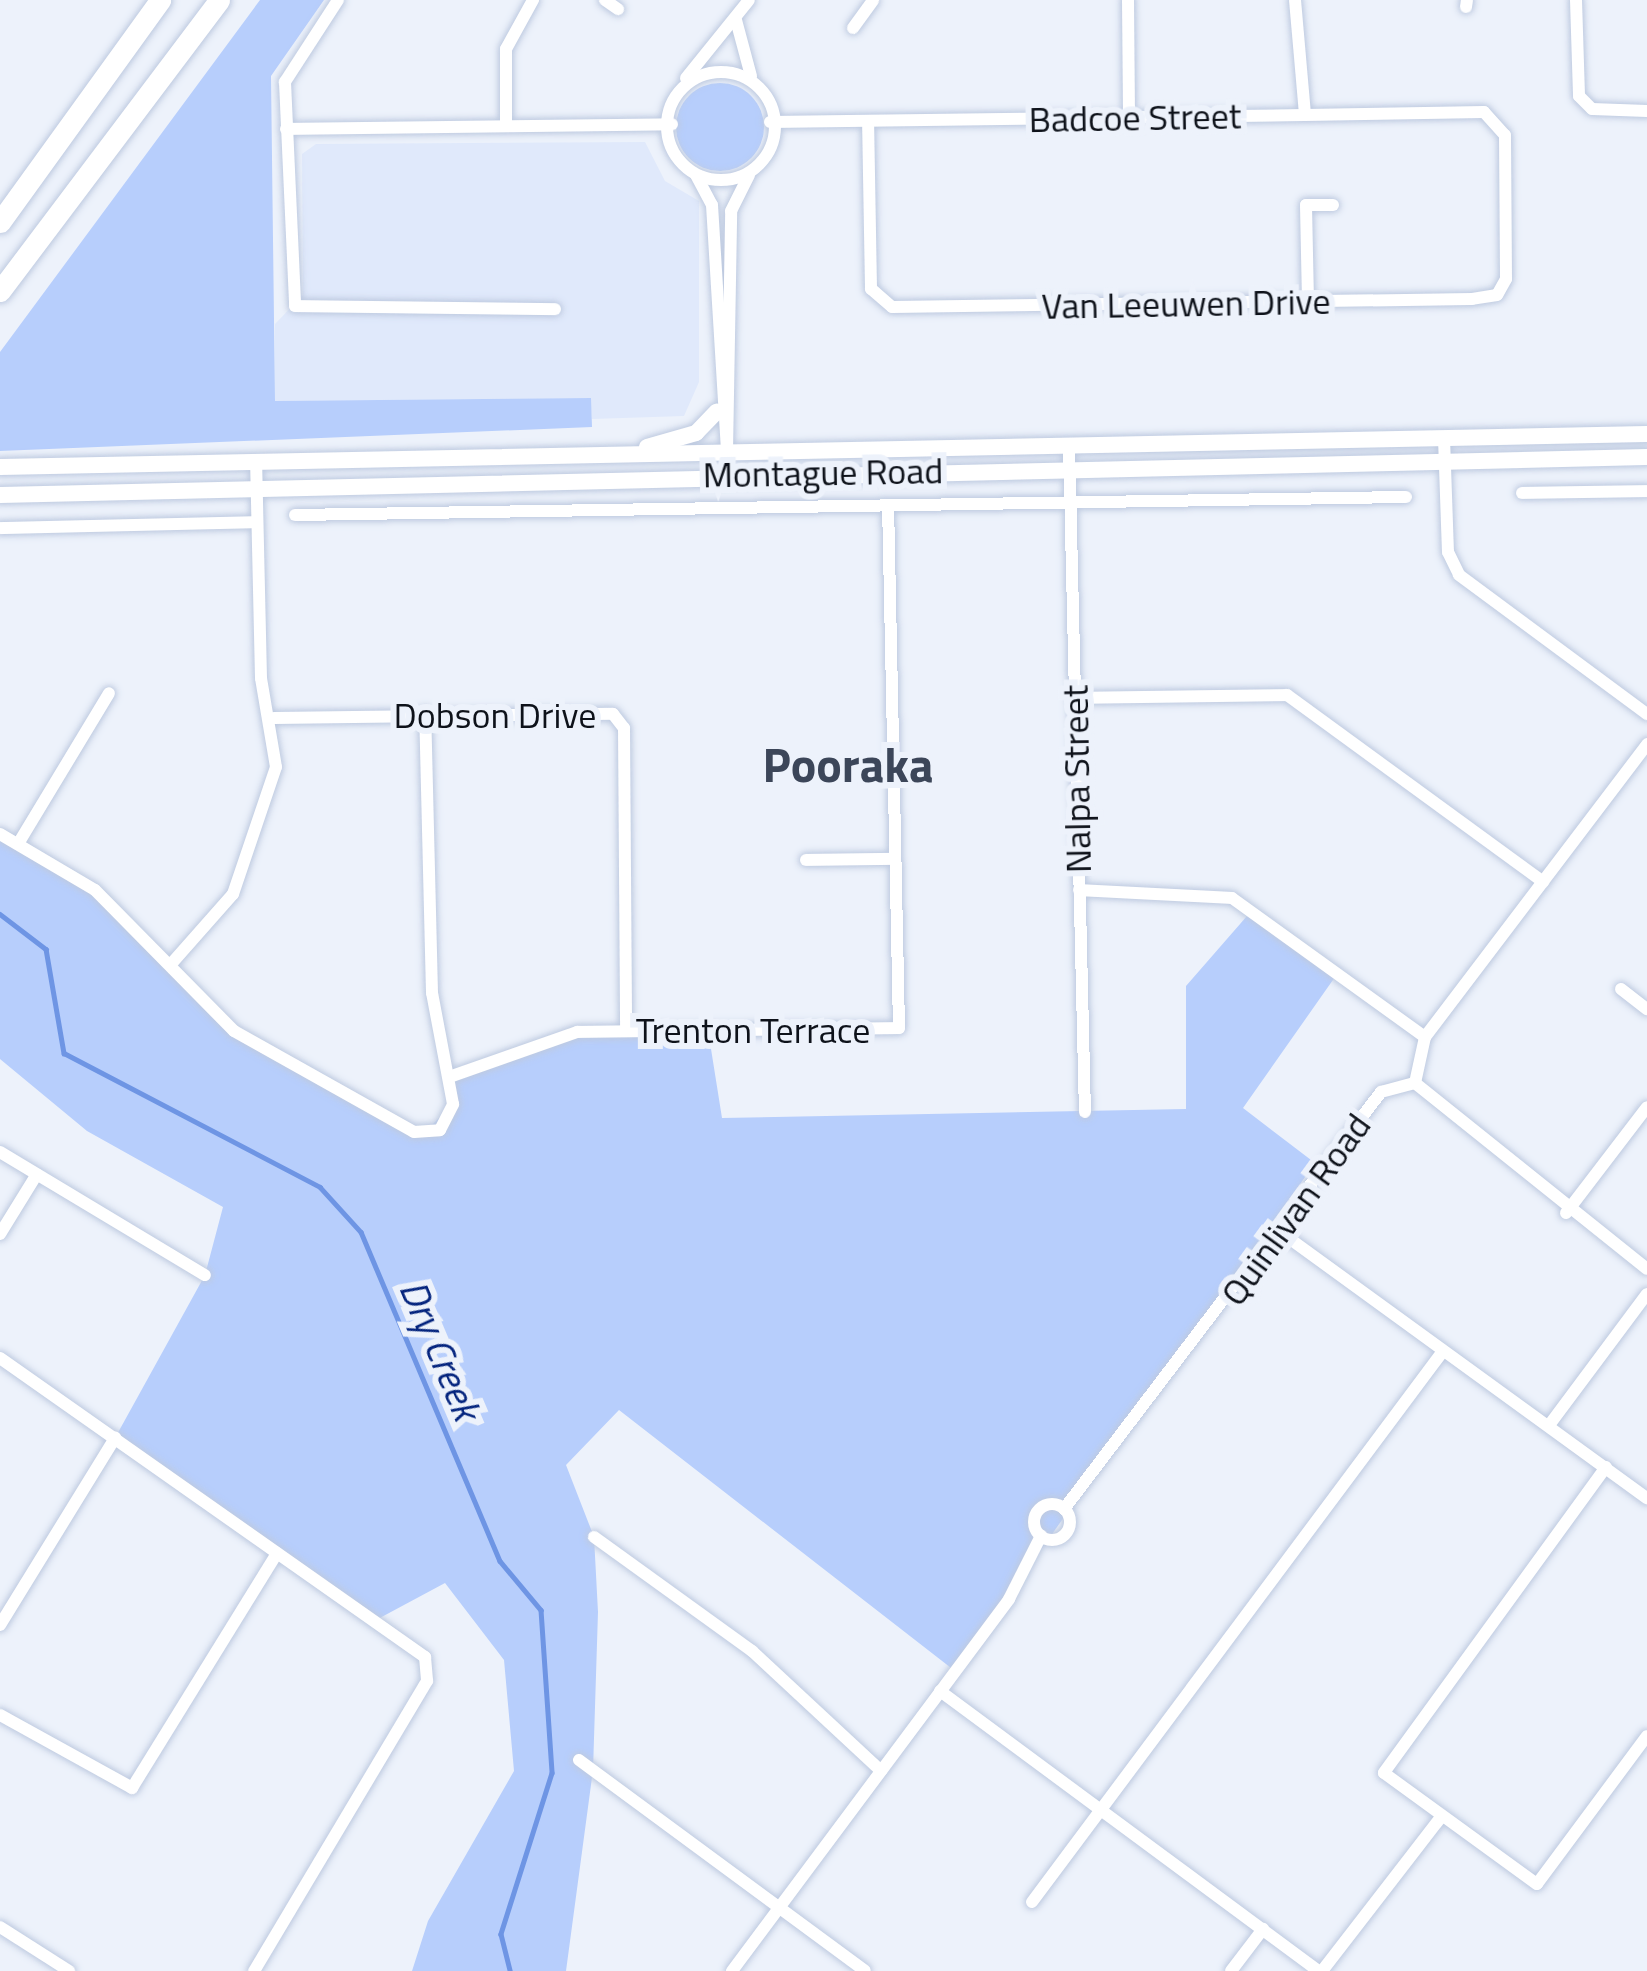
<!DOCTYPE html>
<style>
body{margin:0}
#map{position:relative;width:1647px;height:1971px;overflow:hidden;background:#edf2fb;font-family:"Titillium Web",sans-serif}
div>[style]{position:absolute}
.built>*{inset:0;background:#e0e9fb}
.green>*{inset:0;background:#b7cefc}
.round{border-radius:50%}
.stream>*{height:4.5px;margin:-2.25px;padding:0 2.25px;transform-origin:2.25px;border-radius:2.25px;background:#6e95e4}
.roads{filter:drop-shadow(0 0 3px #becae0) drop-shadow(0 0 3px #becae0)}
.street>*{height:12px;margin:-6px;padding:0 6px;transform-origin:6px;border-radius:6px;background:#fff}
.street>.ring{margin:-6px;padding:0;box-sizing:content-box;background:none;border:12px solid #fff;border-radius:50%}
.secondary>*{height:16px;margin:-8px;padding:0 8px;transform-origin:8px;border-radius:8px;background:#fff}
.highway>*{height:21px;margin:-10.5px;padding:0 10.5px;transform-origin:10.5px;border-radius:10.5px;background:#fff}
span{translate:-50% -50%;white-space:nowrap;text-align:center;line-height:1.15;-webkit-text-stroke:12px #edf2fb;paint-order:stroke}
.street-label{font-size:36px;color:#0e121a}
.water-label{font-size:39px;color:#04247e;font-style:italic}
.district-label{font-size:48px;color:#3c4659;font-weight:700}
</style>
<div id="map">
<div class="built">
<i style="clip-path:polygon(645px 142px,665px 181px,699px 201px,699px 382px,684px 416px,592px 419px,590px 398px,275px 401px,275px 324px,303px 295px,302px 154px,316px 144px)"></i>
</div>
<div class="green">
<i style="clip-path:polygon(260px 0,324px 0,271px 76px,275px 401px,591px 398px,592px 427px,0 451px,0 352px)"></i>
<i class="round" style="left:676px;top:83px;width:88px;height:88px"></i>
<i style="clip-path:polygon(0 834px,95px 890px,234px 1031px,425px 1132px,453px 1104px,452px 1076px,577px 1032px,708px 1030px,722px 1118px,1186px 1109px,1186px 986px,1247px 916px,1335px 977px,1243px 1108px,1315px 1163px,955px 1671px,619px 1410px,566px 1465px,594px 1537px,598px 1612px,593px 1770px,566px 1971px,412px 1971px,428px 1921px,514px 1771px,504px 1660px,445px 1583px,376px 1620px,115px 1438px,205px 1275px,223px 1207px,87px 1131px,0 1059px)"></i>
</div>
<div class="stream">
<i style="left:0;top:914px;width:58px;rotate:37.3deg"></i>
<i style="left:46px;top:949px;width:106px;rotate:80.2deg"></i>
<i style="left:64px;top:1053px;width:289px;rotate:27.6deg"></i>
<i style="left:320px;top:1187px;width:61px;rotate:47.7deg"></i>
<i style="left:361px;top:1232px;width:357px;rotate:67.1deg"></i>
<i style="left:500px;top:1561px;width:64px;rotate:50.1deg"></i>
<i style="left:541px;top:1610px;width:163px;rotate:86.1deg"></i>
<i style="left:552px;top:1773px;width:169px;rotate:107.6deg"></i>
<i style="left:501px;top:1934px;width:38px;rotate:76deg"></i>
</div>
<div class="roads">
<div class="street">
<i style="left:338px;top:0;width:98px;rotate:122.9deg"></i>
<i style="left:285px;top:82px;width:224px;rotate:87.4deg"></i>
<i style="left:295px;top:306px;width:260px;rotate:0.7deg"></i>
<i style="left:605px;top:0;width:16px;rotate:35deg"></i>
<i style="left:1128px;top:0;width:117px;rotate:89.5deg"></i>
<i style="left:1295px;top:0;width:115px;rotate:85deg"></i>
<i style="left:1576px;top:0;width:96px;rotate:88.2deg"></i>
<i style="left:1579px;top:96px;width:18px;rotate:45deg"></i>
<i style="left:1592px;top:109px;width:55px;rotate:2.1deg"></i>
<i style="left:1466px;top:7px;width:7px;rotate:-82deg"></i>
<i style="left:736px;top:20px;width:58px;rotate:75deg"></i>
<i style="left:853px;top:28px;width:34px;rotate:-54deg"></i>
<i class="ring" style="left:667px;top:72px;width:96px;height:96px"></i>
<i style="left:686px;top:78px;width:100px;rotate:-51.1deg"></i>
<i style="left:770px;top:122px;width:535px;rotate:-0.75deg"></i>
<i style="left:1305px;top:115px;width:179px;rotate:-1deg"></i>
<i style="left:1484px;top:112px;width:31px;rotate:48deg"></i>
<i style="left:1505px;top:135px;width:144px;rotate:89.6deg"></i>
<i style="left:1506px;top:279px;width:18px;rotate:119deg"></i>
<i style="left:1497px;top:295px;width:25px;rotate:171deg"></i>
<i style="left:1472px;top:299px;width:580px;rotate:179.21deg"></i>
<i style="left:892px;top:307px;width:28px;rotate:-139deg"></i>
<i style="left:871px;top:289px;width:168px;rotate:-91deg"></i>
<i style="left:506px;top:126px;width:77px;rotate:-90deg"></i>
<i style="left:506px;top:49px;width:56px;rotate:-61.1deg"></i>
<i style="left:286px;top:129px;width:386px;rotate:-0.7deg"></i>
<i style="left:696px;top:175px;width:34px;rotate:62deg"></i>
<i style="left:712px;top:205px;width:246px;rotate:86.5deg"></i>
<i style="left:1308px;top:301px;width:96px;rotate:-91.2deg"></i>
<i style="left:1306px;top:205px;width:27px"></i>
<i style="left:1444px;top:438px;width:114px;rotate:88deg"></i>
<i style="left:1448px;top:552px;width:25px;rotate:64deg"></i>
<i style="left:1459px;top:575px;width:234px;rotate:36.5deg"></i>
<i style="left:1069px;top:445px;width:667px;rotate:88.63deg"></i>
<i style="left:727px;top:452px;width:241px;rotate:-89deg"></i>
<i style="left:731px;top:211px;width:40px;rotate:-63.4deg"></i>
<i style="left:1522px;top:493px;width:125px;rotate:-0.9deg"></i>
<i style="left:295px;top:515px;width:1111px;rotate:-0.93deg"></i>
<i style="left:0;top:528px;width:257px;rotate:-1.3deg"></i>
<i style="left:1074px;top:698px;width:213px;rotate:-0.8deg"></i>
<i style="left:1287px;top:695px;width:317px;rotate:36.1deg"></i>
<i style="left:274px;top:718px;width:339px;rotate:-0.7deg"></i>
<i style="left:613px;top:714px;width:18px;rotate:52deg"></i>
<i style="left:624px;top:728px;width:302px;rotate:89.6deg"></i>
<i style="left:0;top:834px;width:110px;rotate:30.5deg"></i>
<i style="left:95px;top:890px;width:198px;rotate:45.4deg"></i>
<i style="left:234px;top:1031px;width:206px;rotate:29.3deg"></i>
<i style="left:414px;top:1132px;width:26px;rotate:-4deg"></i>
<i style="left:440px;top:1130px;width:29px;rotate:-63deg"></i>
<i style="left:453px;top:1104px;width:113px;rotate:-100.7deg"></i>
<i style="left:432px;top:993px;width:280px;rotate:-91.4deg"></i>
<i style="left:18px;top:844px;width:176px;rotate:-58.9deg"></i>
<i style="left:806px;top:860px;width:88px;rotate:-0.7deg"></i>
<i style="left:1079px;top:890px;width:153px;rotate:3deg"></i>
<i style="left:1232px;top:898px;width:238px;rotate:35.8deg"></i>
<i style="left:172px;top:963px;width:92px;rotate:-48.5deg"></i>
<i style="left:233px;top:894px;width:134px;rotate:-71.3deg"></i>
<i style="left:276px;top:767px;width:90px;rotate:-99.6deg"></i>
<i style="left:261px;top:678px;width:216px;rotate:-91.3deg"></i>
<i style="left:1621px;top:989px;width:33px;rotate:38deg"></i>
<i style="left:452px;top:1076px;width:133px;rotate:-19.4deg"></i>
<i style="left:577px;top:1032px;width:322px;rotate:-0.7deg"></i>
<i style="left:899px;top:1028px;width:523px;rotate:-91.2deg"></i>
<i style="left:1415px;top:1083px;width:47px;rotate:-77.7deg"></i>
<i style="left:1425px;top:1037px;width:368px;rotate:-52.8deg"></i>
<i style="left:1415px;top:1083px;width:297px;rotate:38.7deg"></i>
<i style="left:0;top:1152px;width:239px;rotate:31deg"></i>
<i style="left:1566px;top:1213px;width:133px;rotate:-52.6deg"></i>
<i style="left:1279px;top:1231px;width:455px;rotate:36deg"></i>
<i style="left:0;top:1234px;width:70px;rotate:-58.3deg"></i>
<i style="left:0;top:1358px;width:520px;rotate:35.13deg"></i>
<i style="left:425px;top:1657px;width:24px;rotate:85deg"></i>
<i style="left:427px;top:1681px;width:338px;rotate:120.8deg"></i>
<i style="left:1550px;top:1424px;width:162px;rotate:-53.3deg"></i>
<i style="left:1606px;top:1467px;width:378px;rotate:126deg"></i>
<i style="left:1384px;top:1773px;width:189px;rotate:36deg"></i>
<i style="left:1537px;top:1884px;width:184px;rotate:-53.4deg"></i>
<i class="ring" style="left:1034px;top:1504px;width:24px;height:24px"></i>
<i style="left:1064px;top:1509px;width:524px;rotate:-52.76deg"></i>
<i style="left:1381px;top:1092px;width:35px;rotate:-15deg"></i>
<i style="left:594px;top:1537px;width:195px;rotate:35.8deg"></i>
<i style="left:752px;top:1651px;width:176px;rotate:42.9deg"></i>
<i style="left:0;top:1625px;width:220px;rotate:-58.4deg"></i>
<i style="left:940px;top:1691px;width:471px;rotate:36.5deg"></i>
<i style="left:0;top:1715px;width:151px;rotate:28.9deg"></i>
<i style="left:132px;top:1788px;width:276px;rotate:-58.3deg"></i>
<i style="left:579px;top:1760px;width:355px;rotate:36.4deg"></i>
<i style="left:1032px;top:1902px;width:687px;rotate:-53.28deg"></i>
<i style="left:0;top:1927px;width:82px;rotate:32.5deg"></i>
<i style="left:732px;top:1971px;width:464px;rotate:-53.3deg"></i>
<i style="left:1009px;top:1599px;width:71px;rotate:-63.1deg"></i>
<i style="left:1231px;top:1971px;width:53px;rotate:-52.7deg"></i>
<i style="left:1322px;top:1971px;width:195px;rotate:-52.3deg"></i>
</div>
<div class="secondary">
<i style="left:647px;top:447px;width:51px;rotate:-15.9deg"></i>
<i style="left:696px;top:433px;width:30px;rotate:-46deg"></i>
<i style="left:0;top:467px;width:1647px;rotate:-1.15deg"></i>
<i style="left:0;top:495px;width:1647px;rotate:-1.32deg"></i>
</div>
<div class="highway">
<i style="left:0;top:222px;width:274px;rotate:-54.2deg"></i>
<i style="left:0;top:291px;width:364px;rotate:-53deg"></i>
</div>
</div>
<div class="street-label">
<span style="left:1135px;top:117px;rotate:-1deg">Badcoe Street</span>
<span style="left:1186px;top:303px;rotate:-1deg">Van Leeuwen Drive</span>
<span style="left:823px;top:472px;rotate:-1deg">Montague Road</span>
<span style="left:495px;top:715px">Dobson Drive</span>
<span style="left:1076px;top:779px;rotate:-91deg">Nalpa Street</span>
<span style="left:753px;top:1030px">Trenton Terrace</span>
<span style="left:1295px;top:1209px;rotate:-54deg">Quinlivan Road</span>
</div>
<div class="water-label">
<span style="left:440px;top:1350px;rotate:67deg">Dry Creek</span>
</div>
<div class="district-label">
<span style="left:848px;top:765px">Pooraka</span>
</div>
</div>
